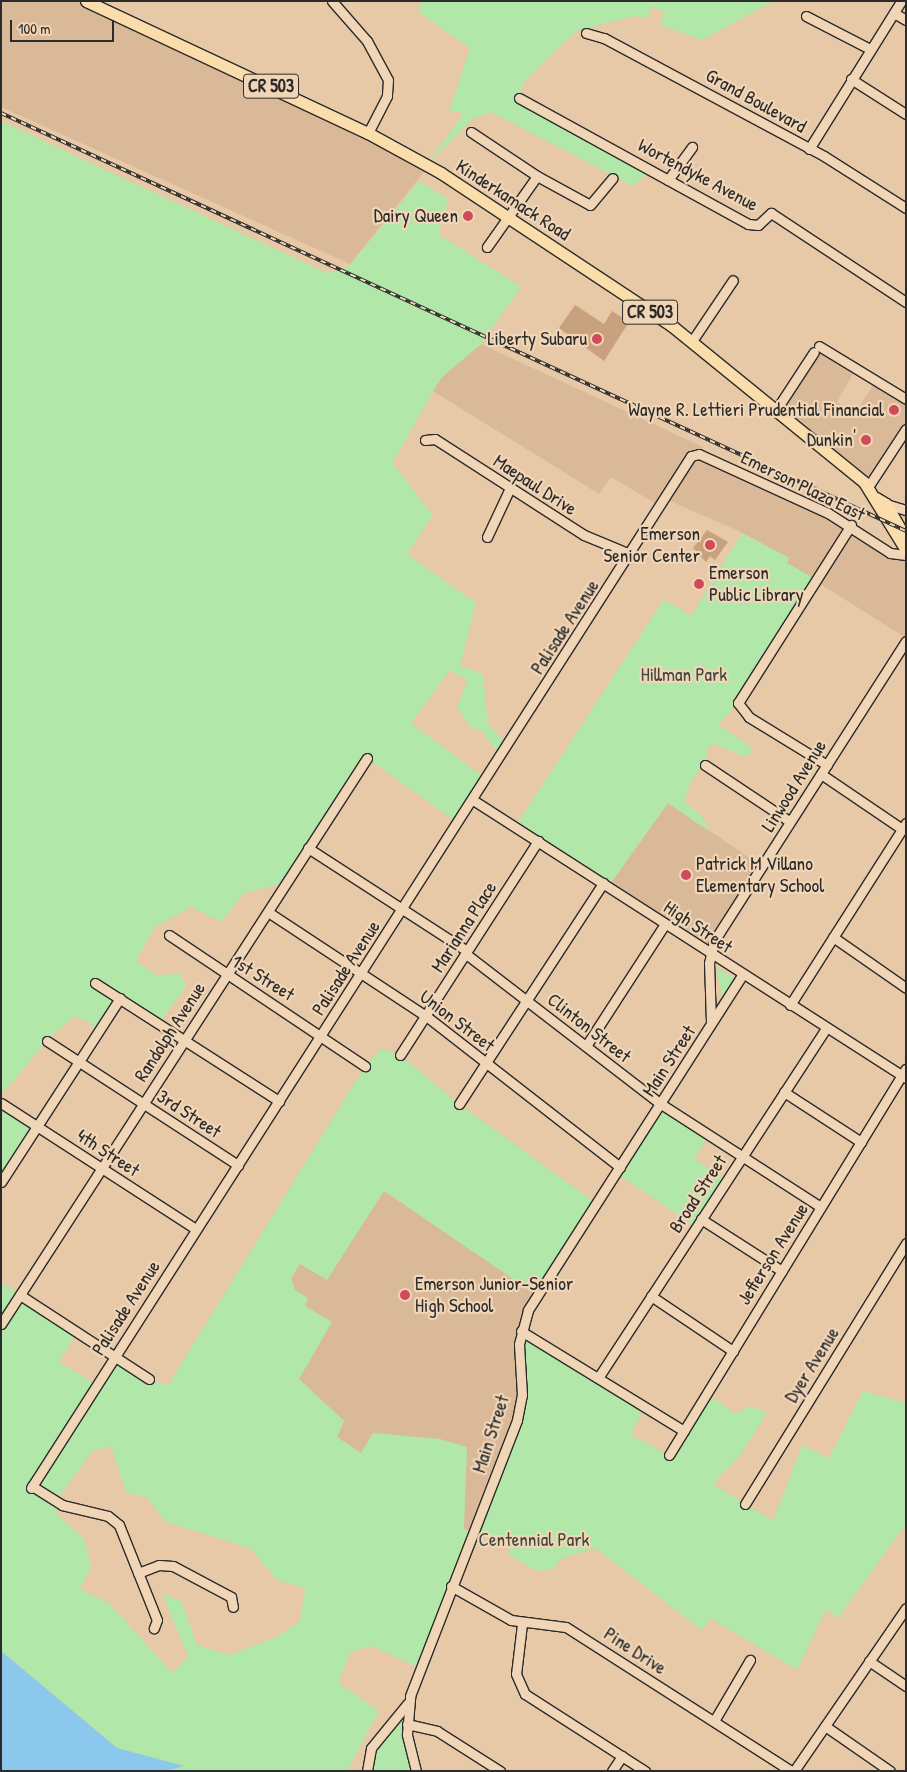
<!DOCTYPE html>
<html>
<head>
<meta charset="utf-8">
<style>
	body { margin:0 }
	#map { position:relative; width:907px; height:1772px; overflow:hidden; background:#e7c8a7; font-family:"Patrick Hand",sans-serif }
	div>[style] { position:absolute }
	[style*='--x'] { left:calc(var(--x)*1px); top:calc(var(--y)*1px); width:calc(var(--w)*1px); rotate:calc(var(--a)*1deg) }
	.built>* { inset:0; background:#dab999 }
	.green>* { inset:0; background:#b1e7a9 }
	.water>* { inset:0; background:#8bc8eb }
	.building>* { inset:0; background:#c8a17e }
	.roads { filter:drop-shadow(1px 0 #2b2b2b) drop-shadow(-1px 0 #2b2b2b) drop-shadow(0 1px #2b2b2b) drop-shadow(0 -1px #2b2b2b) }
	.minor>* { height:9px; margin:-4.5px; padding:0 4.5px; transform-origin:4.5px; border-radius:4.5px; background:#f0d6b7 }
	.major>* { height:11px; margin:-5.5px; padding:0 5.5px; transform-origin:5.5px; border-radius:5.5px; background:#faddab }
	.rail>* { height:4px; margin-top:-2px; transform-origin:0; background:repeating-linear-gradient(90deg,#f0d6b7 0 5.5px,#2b2b2b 0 11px); box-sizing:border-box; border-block:1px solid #2b2b2b }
	.dots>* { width:14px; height:14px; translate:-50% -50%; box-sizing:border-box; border:2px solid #f0d6b7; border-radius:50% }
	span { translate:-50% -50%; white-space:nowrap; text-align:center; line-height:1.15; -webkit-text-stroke:4.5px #f0d6b7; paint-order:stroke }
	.shield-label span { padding:1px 4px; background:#f0d6b7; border:1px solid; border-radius:4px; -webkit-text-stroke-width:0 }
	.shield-label { font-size:18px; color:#2b2b2b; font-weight:700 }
	.street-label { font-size:19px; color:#2b2b2b }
	.poi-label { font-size:19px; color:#2b2b2b }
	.right { translate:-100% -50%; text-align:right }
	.left { translate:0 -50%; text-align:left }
	.park-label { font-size:19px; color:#3f473e }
	.frame { position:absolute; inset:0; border:2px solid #2b2b2b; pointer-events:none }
	.scale { position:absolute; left:10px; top:20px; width:104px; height:22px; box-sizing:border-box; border:2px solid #2b2b2b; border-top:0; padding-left:6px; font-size:15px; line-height:18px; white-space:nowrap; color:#2b2b2b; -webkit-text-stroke:4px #f0d6b7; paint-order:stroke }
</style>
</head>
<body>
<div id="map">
	<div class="built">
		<i style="clip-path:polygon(1px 1px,86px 1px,428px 167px,350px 264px,1px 107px)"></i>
		<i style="clip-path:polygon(481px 344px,703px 447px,699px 454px,828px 513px,878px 543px,906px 555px,906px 638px,787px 563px,789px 558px,739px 531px,665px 499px,660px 506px,611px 477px,599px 494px,433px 391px,441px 378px)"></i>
		<i style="clip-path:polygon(819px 346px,856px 368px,837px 402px,855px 413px,876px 381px,906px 399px,906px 429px,868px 487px,776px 410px)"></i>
		<i style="clip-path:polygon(668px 803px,762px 866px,709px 953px,608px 887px)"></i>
		<i style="clip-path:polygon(381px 1048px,400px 1055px,459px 1104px,596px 1203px,528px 1310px,522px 1395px,473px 1533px,426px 1514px,168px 1385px,365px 1066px)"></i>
	</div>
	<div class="green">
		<i style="clip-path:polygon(422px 1px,774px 1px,702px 40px,660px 25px,664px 13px,652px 6px,647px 18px,634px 16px,576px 31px,524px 82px,519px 98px,651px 170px,633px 186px,491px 112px,473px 119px,426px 166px,460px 119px,462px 112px,449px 112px,470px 48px,418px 12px)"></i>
		<i style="clip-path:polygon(1px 121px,327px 273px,348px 267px,419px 181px,448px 199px,438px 234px,521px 287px,481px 344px,441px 378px,392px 463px,433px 515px,407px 554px,476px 603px,460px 666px,483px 674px,488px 724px,508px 745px,500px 757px,484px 733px,470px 726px,457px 707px,468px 681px,450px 670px,411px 723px,486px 779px,458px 823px,367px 758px,287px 882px,244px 893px,221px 922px,191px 907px,155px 927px,136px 961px,156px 975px,181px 974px,186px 986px,159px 1024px,120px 998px,95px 1038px,92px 1023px,74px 1016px,47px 1041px,1px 1095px)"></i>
		<i style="clip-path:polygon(742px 533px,789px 558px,787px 563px,815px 579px,737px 704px,718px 725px,750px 746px,752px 753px,742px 756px,715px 744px,708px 747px,706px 761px,689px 785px,685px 802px,702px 816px,710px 832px,668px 803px,608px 887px,515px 827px,664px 599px,691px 616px)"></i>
		<i style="clip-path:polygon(717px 968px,737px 979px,723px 999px,717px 973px)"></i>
		<i style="clip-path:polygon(evenodd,381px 1048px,400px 1055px,459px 1104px,596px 1203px,533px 1300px,532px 1292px,384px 1191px,327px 1280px,300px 1264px,291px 1278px,295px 1290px,308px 1298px,305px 1306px,332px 1322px,299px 1379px,344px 1421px,337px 1437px,361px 1453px,373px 1433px,440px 1439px,467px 1447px,464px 1529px,473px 1532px,517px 1420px,521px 1331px,644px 1407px,631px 1435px,669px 1455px,707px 1393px,735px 1414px,749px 1406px,767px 1413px,740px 1455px,713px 1484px,773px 1521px,802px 1445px,829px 1458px,863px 1391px,906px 1403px,906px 1524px,838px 1618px,826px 1609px,797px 1670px,710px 1618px,702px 1630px,595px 1548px,562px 1558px,553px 1569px,537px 1571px,508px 1554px,510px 1546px,472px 1534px,419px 1668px,372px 1646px,350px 1652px,338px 1683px,379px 1711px,347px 1771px,167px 1771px,183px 1766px,117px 1748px,1px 1651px,1px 1282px,77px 1332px,59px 1362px,97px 1385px,115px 1356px,149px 1379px,168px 1385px,365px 1066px,381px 1048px,111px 1446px,126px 1493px,145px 1496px,166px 1522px,250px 1548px,277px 1580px,305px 1588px,300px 1621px,277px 1637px,230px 1655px,197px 1645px,182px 1602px,162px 1593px,188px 1657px,172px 1673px,110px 1604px,80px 1589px,91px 1567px,85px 1540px,56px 1513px,57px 1500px,92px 1451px,111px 1446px)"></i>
		<i style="clip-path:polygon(1px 1103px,37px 1127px,1px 1182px)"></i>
		<i style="clip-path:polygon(661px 1104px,709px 1135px,694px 1159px,727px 1180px,696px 1227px,616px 1173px)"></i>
		<i style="clip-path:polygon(408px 1711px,416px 1771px,367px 1771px,367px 1756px)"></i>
	</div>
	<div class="water">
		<i style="clip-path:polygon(1px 1651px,117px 1748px,184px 1766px,167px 1771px,1px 1771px)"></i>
	</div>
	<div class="building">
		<i style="clip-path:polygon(575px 305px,604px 324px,612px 311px,629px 322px,604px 361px,559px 328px)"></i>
		<i style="clip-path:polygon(707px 530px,728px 542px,715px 560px,710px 556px,706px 562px,693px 548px)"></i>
	</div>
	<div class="roads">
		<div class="minor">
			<i style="--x:332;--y:1;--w:53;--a:48.8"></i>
			<i style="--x:367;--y:41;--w:44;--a:61.7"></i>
			<i style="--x:388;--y:80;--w:16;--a:94"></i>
			<i style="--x:387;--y:96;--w:42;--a:117.2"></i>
			<i style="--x:894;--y:13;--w:14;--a:30"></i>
			<i style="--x:806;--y:16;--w:72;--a:27.3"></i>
			<i style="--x:586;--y:33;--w:19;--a:16"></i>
			<i style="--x:604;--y:38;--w:250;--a:28.2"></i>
			<i style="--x:824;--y:156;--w:97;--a:32.4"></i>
			<i style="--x:851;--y:79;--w:65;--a:32.5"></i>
			<i style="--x:519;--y:98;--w:261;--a:28.8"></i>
			<i style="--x:748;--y:224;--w:10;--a:6"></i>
			<i style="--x:758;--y:225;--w:18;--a:-43"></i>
			<i style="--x:771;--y:213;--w:162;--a:33.4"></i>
			<i style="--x:471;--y:132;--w:79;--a:33.7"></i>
			<i style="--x:537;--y:176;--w:87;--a:125.2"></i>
			<i style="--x:809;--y:149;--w:174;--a:-58.1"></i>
			<i style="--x:537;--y:176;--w:60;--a:28.7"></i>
			<i style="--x:590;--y:205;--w:35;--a:-50"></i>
			<i style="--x:668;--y:180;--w:41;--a:-54"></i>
			<i style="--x:692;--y:341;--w:73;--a:-56.1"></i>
			<i style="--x:819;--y:346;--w:102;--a:31.3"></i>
			<i style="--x:776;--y:410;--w:69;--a:-56.8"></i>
			<i style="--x:425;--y:440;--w:10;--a:-6"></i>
			<i style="--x:435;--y:439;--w:177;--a:32.8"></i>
			<i style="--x:584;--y:535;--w:50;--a:22.4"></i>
			<i style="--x:868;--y:487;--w:69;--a:-56.8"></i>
			<i style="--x:886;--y:504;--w:21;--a:17"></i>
			<i style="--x:487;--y:537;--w:54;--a:-64.9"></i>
			<i style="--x:705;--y:765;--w:101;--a:33.7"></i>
			<i style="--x:827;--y:765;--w:92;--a:-148.4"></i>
			<i style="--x:749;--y:717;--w:18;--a:-128"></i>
			<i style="--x:738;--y:703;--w:211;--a:-57.6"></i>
			<i style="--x:821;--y:774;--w:98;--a:34.2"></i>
			<i style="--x:473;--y:800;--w:515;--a:32.7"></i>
			<i style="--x:308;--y:848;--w:189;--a:32.9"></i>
			<i style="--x:268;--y:912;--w:189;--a:33.4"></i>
			<i style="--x:426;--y:1016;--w:246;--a:37.9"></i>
			<i style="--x:169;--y:935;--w:236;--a:33.8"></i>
			<i style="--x:833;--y:937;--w:89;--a:34.9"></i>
			<i style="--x:466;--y:954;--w:246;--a:37.6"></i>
			<i style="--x:661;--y:1104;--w:190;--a:32.8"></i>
			<i style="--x:95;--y:983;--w:219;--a:32.7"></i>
			<i style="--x:790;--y:1005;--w:216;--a:-57.5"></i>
			<i style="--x:711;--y:1022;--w:59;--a:-91.9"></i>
			<i style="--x:709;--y:963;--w:23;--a:-77"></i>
			<i style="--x:714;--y:941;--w:356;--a:-57.4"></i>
			<i style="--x:47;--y:1041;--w:228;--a:33"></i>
			<i style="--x:586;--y:1046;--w:145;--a:-57.1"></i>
			<i style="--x:400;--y:1055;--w:255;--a:-57.2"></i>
			<i style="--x:784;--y:1092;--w:92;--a:33"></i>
			<i style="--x:1;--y:1103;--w:232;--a:32.9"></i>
			<i style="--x:459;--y:1104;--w:264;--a:-56.9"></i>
			<i style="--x:1;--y:1182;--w:219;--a:-57.1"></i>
			<i style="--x:701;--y:1219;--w:96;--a:32.7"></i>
			<i style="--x:20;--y:1295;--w:154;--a:33.1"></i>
			<i style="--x:651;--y:1296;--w:99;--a:33.9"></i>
			<i style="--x:1;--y:1324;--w:674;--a:-57.11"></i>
			<i style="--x:521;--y:1331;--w:191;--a:31.5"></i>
			<i style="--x:598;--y:1378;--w:418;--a:-56.9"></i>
			<i style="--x:669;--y:1455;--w:453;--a:-58.5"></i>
			<i style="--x:32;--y:1486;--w:36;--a:32"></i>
			<i style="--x:62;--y:1505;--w:47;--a:13.4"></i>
			<i style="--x:108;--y:1516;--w:14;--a:39"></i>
			<i style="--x:119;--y:1525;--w:102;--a:68.2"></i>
			<i style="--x:157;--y:1620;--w:9;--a:111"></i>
			<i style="--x:31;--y:1488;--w:1225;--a:-57.4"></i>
			<i style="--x:691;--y:456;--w:8;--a:-14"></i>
			<i style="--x:699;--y:454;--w:142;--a:24.6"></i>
			<i style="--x:828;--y:513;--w:74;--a:32.8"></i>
			<i style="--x:890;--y:553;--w:16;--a:7"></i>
			<i style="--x:745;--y:1504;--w:307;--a:-58.3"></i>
			<i style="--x:138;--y:1573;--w:22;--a:-21"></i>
			<i style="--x:159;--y:1565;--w:14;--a:4"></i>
			<i style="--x:173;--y:1566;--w:66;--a:28.1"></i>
			<i style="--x:231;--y:1597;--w:10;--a:79"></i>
			<i style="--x:451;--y:1586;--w:69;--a:29.5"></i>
			<i style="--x:511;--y:1620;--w:55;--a:7.3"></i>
			<i style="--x:566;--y:1627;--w:267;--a:32.6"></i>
			<i style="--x:522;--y:1624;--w:50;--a:96.8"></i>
			<i style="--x:516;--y:1674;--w:22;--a:66"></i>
			<i style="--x:525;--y:1694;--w:143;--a:32.7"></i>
			<i style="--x:869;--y:1661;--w:45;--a:34"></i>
			<i style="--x:714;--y:1721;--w:71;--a:-59.5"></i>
			<i style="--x:407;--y:1724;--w:31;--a:13"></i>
			<i style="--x:437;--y:1731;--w:75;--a:32.4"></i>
			<i style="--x:825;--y:1726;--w:79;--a:34.7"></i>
			<i style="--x:367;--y:1771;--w:23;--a:-80"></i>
			<i style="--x:371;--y:1748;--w:58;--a:-50.6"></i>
			<i style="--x:416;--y:1771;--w:38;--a:-104"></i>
			<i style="--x:407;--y:1734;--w:38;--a:-85"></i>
			<i style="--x:410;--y:1696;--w:296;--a:-68.8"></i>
			<i style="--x:517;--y:1420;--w:25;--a:-79"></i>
			<i style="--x:522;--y:1395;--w:51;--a:-93.4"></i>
			<i style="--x:519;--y:1344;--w:35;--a:-75"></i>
			<i style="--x:528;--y:1310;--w:397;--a:-57.4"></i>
			<i style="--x:612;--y:1771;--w:18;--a:-56"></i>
			<i style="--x:794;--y:1771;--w:198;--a:-55.5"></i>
		</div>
		<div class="major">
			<i style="--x:86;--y:1;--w:311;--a:25.1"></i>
			<i style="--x:368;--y:133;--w:83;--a:28.7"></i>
			<i style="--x:441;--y:173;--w:277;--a:33.5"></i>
			<i style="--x:672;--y:326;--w:247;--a:39.1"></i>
			<i style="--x:864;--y:482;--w:80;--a:58.3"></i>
			<i style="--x:876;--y:498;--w:12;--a:31"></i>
			<i style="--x:886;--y:504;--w:40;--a:60.3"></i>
		</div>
	</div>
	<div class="rail">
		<i style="--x:1;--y:113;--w:997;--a:24.79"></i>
	</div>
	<div class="dots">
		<i style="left:468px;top:216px;background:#d1495b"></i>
		<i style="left:597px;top:339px;background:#d1495b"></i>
		<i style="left:894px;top:410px;background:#d1495b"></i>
		<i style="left:866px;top:440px;background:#d1495b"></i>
		<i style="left:710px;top:545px;background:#d1495b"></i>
		<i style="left:699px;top:584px;background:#d1495b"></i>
		<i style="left:686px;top:875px;background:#d1495b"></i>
		<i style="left:405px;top:1295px;background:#d1495b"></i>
	</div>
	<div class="shield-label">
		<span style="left:271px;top:86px">CR 503</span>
		<span style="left:650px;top:312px">CR 503</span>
	</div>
	<div class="street-label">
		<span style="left:756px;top:101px;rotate:29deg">Grand Boulevard</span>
		<span style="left:698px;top:175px;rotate:28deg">Wortendyke Avenue</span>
		<span style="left:513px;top:200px;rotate:33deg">Kinderkamack Road</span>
		<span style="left:535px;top:485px;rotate:33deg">Maepaul Drive</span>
		<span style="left:803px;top:486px;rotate:26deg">Emerson Plaza East</span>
		<span style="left:565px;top:627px;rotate:-57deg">Palisade Avenue</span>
		<span style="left:794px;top:786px;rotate:-58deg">Linwood Avenue</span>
		<span style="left:464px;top:927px;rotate:-57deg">Marianna Place</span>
		<span style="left:698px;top:927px;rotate:34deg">High Street</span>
		<span style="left:346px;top:968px;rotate:-57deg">Palisade Avenue</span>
		<span style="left:263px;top:978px;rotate:32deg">1st Street</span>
		<span style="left:457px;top:1021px;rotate:37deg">Union Street</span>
		<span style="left:589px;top:1028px;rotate:38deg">Clinton Street</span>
		<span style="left:170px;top:1032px;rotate:-57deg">Randolph Avenue</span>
		<span style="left:669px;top:1061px;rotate:-57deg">Main Street</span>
		<span style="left:189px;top:1114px;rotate:33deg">3rd Street</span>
		<span style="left:108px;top:1153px;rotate:33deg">4th Street</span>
		<span style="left:698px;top:1194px;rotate:-57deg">Broad Street</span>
		<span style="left:773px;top:1254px;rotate:-58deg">Jefferson Avenue</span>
		<span style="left:126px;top:1308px;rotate:-57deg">Palisade Avenue</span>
		<span style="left:812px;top:1365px;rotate:-58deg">Dyer Avenue</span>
		<span style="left:491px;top:1434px;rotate:-72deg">Main Street</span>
		<span style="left:635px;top:1651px;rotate:33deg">Pine Drive</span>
	</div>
	<div class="poi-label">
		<span class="right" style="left:458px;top:216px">Dairy Queen</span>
		<span class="right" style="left:587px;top:339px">Liberty Subaru</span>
		<span class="right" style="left:884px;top:410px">Wayne R. Lettieri Prudential Financial</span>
		<span class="right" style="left:856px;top:440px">Dunkin'</span>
		<span class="right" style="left:700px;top:545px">Emerson<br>Senior Center</span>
		<span class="left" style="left:709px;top:584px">Emerson<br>Public Library</span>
		<span class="left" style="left:696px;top:875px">Patrick M Villano<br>Elementary School</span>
		<span class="left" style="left:415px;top:1295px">Emerson Junior-Senior<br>High School</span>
	</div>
	<div class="park-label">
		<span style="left:684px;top:675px">Hillman Park</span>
		<span style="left:534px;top:1540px">Centennial Park</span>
	</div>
	<div class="frame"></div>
	<div class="scale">100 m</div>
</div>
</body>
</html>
